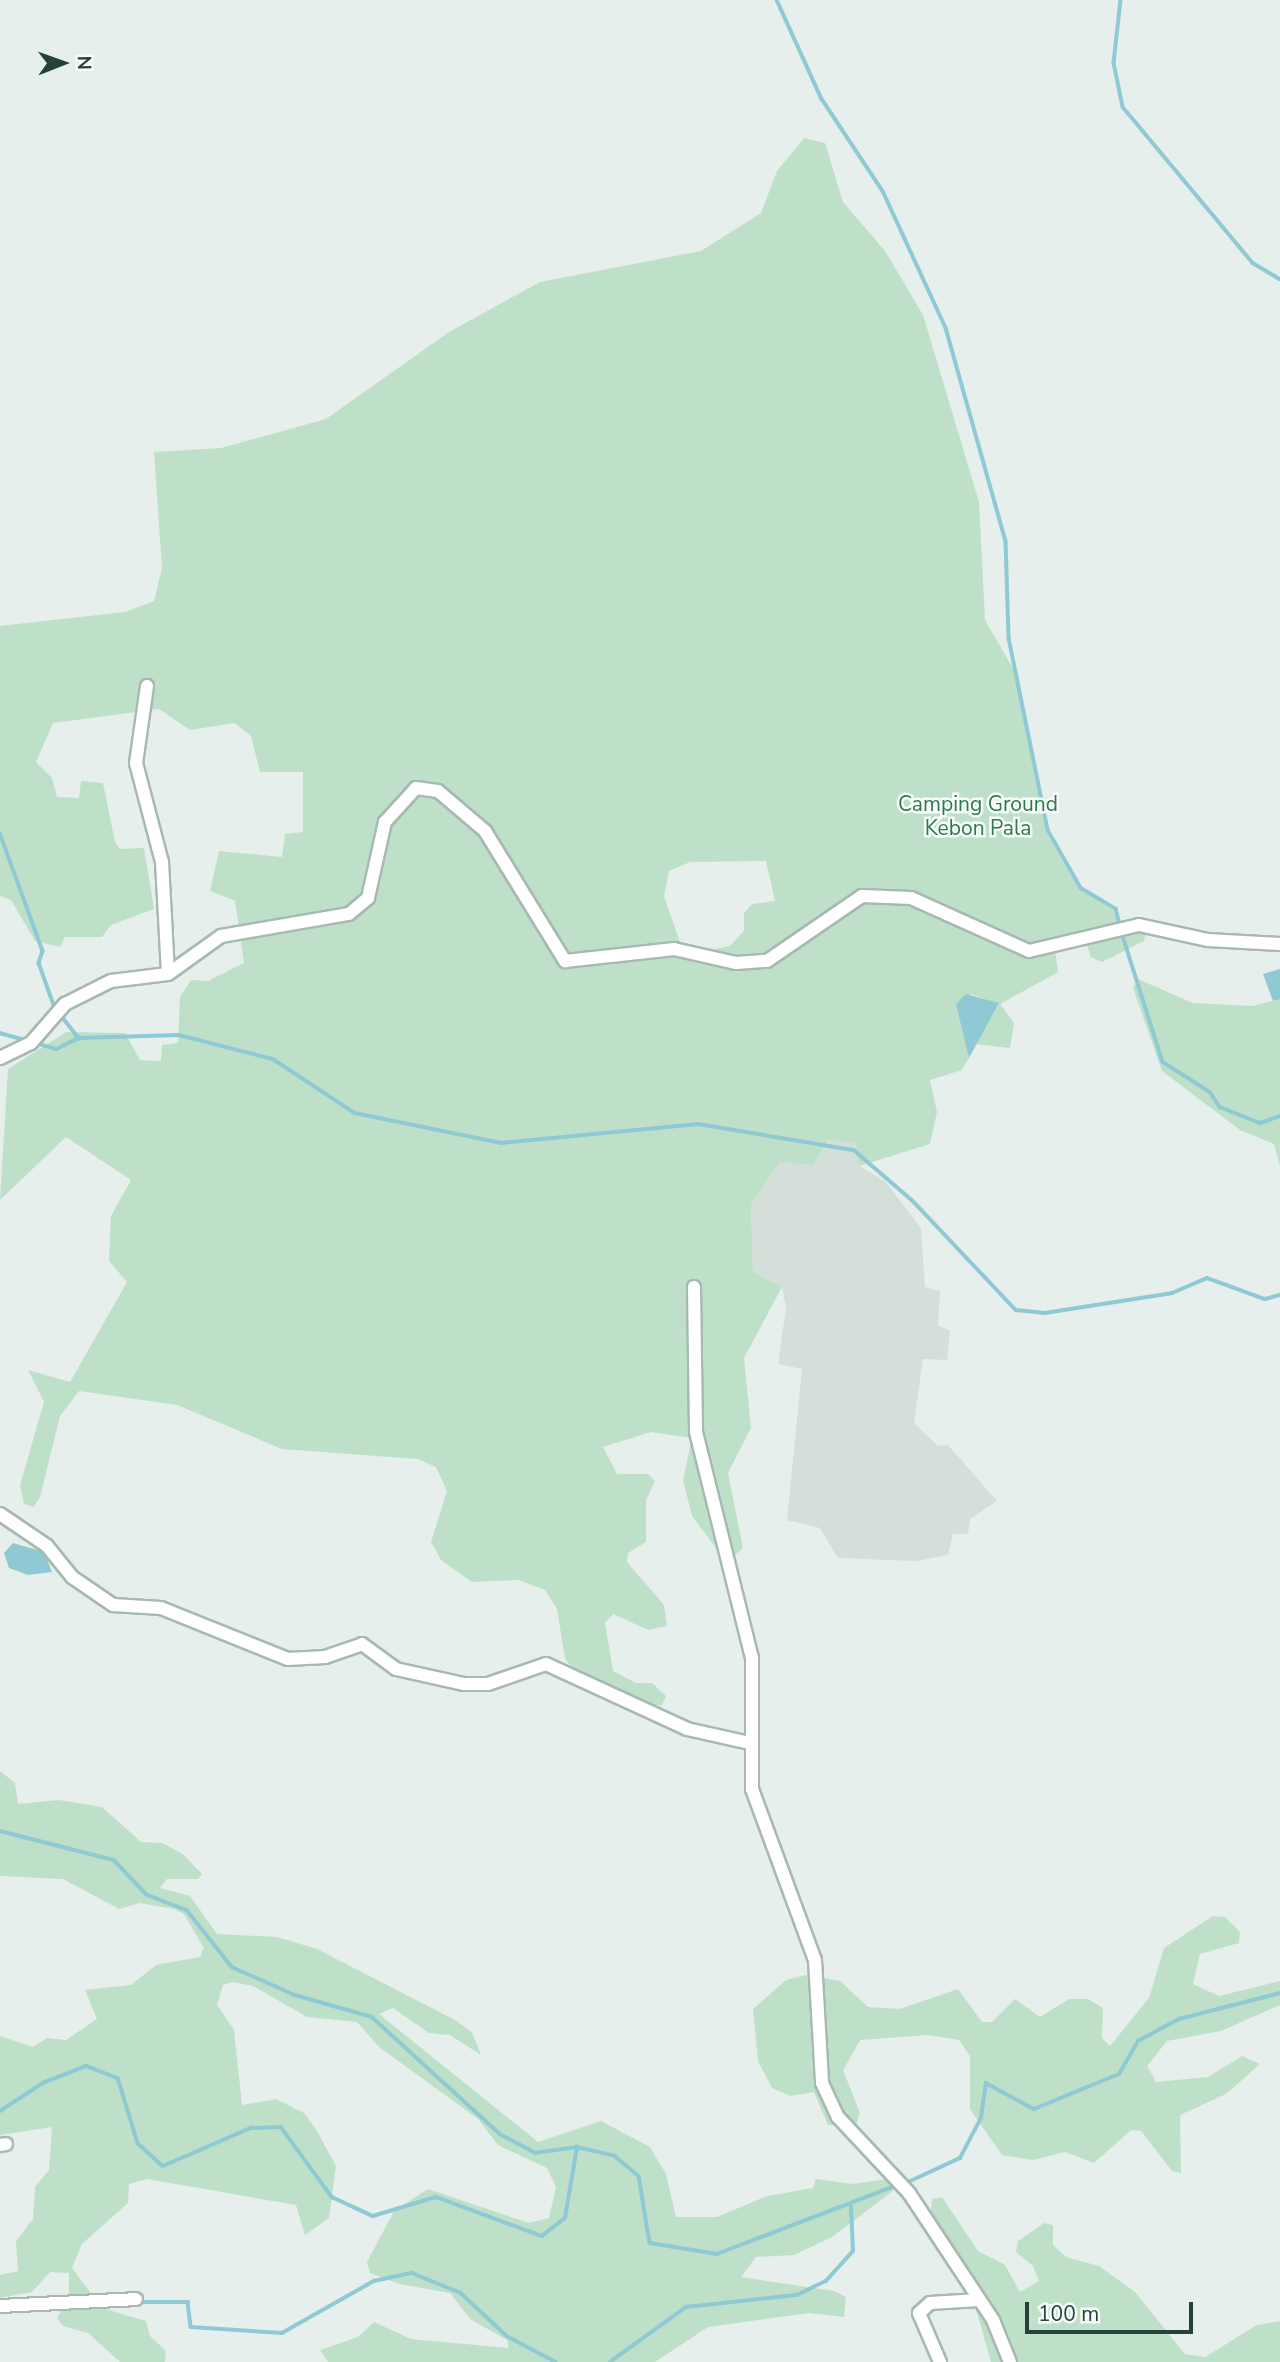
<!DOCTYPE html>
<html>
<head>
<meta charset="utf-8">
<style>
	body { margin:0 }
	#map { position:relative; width:1280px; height:2362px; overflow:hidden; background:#e6efeb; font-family:"Nunito Sans",sans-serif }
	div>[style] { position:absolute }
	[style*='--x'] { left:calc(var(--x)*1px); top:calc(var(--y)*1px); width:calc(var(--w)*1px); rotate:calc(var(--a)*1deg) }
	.built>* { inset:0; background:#d4dfda }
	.green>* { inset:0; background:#bfe0c8 }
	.water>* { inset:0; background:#8ec9d4 }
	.stream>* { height:3.5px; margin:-1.75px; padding:0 1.75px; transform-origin:1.75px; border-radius:1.75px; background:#8ec9d4 }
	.roads { filter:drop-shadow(2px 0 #a8b8b2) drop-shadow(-2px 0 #a8b8b2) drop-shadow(0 2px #a8b8b2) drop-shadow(0 -2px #a8b8b2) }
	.minor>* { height:12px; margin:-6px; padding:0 6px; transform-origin:6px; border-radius:6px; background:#fff }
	span { translate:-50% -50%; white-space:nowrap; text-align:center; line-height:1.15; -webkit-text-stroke:5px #f7fbf9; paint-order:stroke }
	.park-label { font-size:21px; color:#2d7a4b }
	.north { position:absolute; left:28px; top:28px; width:70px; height:70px; -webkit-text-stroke:5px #f7fbf9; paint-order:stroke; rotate:89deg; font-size:19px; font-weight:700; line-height:28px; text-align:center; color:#24423a }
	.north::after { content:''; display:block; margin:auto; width:24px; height:32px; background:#24423a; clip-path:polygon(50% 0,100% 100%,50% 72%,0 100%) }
	.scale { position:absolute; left:1025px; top:2302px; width:168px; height:32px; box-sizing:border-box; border:4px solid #24423a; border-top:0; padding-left:9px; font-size:21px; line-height:24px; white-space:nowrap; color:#24423a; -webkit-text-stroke:5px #f7fbf9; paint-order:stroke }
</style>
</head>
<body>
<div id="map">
	<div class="built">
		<i style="clip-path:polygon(828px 1140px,855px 1143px,859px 1166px,885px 1181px,921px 1228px,925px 1287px,940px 1291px,938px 1325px,950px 1331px,947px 1360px,923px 1359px,914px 1423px,938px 1446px,948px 1445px,997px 1501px,970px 1519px,968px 1534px,953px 1534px,948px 1555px,916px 1561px,838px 1558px,820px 1528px,787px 1520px,802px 1369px,778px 1364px,786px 1308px,782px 1287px,753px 1272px,751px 1205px,780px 1162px,815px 1164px)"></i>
	</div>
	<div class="green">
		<i style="clip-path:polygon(evenodd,804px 138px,825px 143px,843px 202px,885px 251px,923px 315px,979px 502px,985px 620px,1014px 670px,1046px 831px,1079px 889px,1114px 911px,1119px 926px,1148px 923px,1144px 941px,1102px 962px,1091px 957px,1083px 934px,1054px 944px,1058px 972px,1000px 1004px,1014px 1023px,1010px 1048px,975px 1044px,999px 1004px,971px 994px,963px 1024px,969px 1058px,962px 1070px,930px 1080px,937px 1112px,930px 1144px,859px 1166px,855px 1143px,828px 1140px,814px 1165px,780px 1162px,751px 1205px,753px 1272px,782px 1287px,744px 1358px,751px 1428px,728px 1473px,743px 1548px,735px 1555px,716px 1548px,692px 1516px,683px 1480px,692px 1438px,651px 1432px,603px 1447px,617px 1474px,648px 1474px,655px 1481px,646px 1500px,646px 1542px,628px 1553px,627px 1562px,664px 1605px,667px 1626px,648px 1630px,613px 1614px,605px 1623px,613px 1671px,636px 1683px,652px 1683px,666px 1696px,662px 1705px,652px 1705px,575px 1671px,565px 1659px,557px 1609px,545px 1590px,518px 1580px,472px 1582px,441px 1560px,431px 1542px,447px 1491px,436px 1467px,417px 1459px,282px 1449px,177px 1405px,79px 1391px,60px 1416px,40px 1497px,34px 1507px,24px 1504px,20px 1485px,44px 1402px,28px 1370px,70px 1382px,127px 1282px,109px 1261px,111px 1216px,131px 1180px,66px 1137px,0 1200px,8px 1069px,66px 1032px,125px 1033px,140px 1060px,161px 1061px,162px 1045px,178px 1043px,180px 997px,191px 980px,208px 981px,244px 963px,235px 901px,210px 891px,219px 851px,282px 857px,285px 834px,303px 832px,303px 772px,260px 772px,251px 736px,235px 723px,190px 730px,159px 709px,53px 723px,36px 762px,52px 778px,57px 797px,79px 798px,81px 781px,103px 783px,115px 842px,120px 849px,144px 848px,154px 909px,111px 925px,102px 937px,65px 937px,60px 947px,35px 941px,11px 900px,0 896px,0 626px,125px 612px,154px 601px,162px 568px,154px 452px,221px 448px,326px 419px,449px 332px,540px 282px,701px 251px,761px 213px,777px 171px,804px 138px,766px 861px,775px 901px,752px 904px,744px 913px,744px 931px,730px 946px,710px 950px,681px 945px,664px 896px,669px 871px,690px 862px,766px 861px)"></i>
		<i style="clip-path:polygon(1138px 979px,1193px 1003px,1252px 1006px,1280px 999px,1280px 1167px,1274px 1144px,1240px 1130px,1162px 1071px,1133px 988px)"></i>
		<i style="clip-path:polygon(0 1771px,15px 1783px,18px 1804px,59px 1800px,102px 1807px,141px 1842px,162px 1843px,183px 1854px,202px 1874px,198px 1879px,167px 1879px,160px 1888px,190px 1896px,217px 1934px,277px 1937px,317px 1949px,455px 2020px,472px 2032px,481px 2055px,450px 2035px,429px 2033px,393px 2008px,379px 2014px,538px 2142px,601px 2121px,650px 2147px,666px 2174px,676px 2217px,717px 2217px,767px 2196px,813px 2188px,816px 2179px,853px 2184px,887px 2179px,894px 2190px,832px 2237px,794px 2255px,756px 2257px,741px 2277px,834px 2291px,846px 2297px,844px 2317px,809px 2313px,708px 2327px,655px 2362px,328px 2362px,320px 2350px,358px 2337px,374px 2322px,411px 2339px,509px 2348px,507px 2340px,470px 2319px,450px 2293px,399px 2284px,370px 2273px,367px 2262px,394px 2211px,428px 2189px,529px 2223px,549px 2218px,556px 2187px,547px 2168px,498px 2145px,478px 2119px,379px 2047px,357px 2022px,307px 2017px,253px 1986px,233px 1982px,223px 1985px,217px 2005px,234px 2030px,242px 2105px,276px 2099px,304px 2113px,316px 2129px,336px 2166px,329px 2218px,305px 2235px,296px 2205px,147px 2179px,129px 2184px,128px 2203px,82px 2244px,72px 2268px,102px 2308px,146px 2321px,150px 2336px,166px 2351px,165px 2362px,120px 2362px,88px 2333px,63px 2326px,57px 2318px,69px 2297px,69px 2273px,50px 2272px,32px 2292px,0 2298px,0 2275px,18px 2271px,16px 2241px,33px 2219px,35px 2187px,49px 2170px,52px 2127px,0 2135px,0 2036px,33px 2047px,47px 2038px,66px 2040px,97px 2019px,85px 1990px,131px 1985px,156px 1965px,200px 1957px,204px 1948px,184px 1914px,174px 1909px,140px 1903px,119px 1909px,63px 1879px,0 1876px)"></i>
		<i style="clip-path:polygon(1213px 1916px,1225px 1917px,1240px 1932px,1239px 1943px,1200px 1954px,1193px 1984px,1219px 1996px,1280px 1981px,1280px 2005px,1221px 2031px,1167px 2041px,1147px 2066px,1156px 2082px,1208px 2077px,1242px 2056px,1260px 2064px,1226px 2094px,1180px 2115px,1181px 2173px,1172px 2171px,1141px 2131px,1131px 2130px,1094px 2163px,1065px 2152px,1033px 2160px,1002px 2155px,970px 2109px,970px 2056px,959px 2040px,928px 2035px,860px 2040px,843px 2070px,860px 2113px,856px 2125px,828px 2125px,814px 2092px,790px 2096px,772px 2088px,758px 2061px,753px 2009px,786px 1980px,806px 1975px,840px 1981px,868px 2007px,900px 2009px,958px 1989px,982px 2022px,992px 2022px,1015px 1999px,1040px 2017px,1069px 1999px,1088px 1999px,1103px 2008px,1102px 2038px,1110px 2046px,1149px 1998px,1164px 1948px)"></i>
		<i style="clip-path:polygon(942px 2197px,978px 2251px,1005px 2265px,1020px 2292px,1039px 2281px,1033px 2266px,1016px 2252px,1018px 2241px,1044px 2223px,1053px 2225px,1053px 2245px,1066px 2257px,1099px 2266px,1135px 2292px,1185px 2354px,1205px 2357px,1257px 2325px,1280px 2321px,1280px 2362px,991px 2362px,976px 2309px,929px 2230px,932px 2199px)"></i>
	</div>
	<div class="water">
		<i style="clip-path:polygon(1280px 969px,1280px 999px,1273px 1001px,1263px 974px)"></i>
		<i style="clip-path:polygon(966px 994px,999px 1003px,969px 1058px,956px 1004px)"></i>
		<i style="clip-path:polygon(13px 1543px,44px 1552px,52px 1572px,28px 1575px,9px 1568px,4px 1553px)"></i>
	</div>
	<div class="stream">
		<i style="--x:777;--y:0;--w:109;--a:65.6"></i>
		<i style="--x:822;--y:99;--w:110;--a:56.5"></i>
		<i style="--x:883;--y:191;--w:151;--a:65.3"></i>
		<i style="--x:946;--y:328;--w:221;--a:74.3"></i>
		<i style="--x:1006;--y:541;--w:97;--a:88.2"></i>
		<i style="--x:1009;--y:638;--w:196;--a:78.5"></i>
		<i style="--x:1048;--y:830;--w:67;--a:60.4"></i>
		<i style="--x:1081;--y:888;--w:41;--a:31"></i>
		<i style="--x:1116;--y:909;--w:16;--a:76"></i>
		<i style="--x:1121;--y:0;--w:63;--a:96.3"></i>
		<i style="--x:1114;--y:63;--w:45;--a:78.4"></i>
		<i style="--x:1123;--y:107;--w:203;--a:50.2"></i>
		<i style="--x:1253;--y:263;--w:31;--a:31"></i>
		<i style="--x:0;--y:833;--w:126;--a:70"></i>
		<i style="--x:43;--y:951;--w:13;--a:108"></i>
		<i style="--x:39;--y:963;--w:48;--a:70.4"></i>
		<i style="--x:1122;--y:933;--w:135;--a:72.4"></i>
		<i style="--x:1163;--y:1062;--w:56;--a:32.6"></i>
		<i style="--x:1210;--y:1092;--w:18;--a:56"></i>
		<i style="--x:1220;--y:1107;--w:43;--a:21.8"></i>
		<i style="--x:1260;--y:1123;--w:21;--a:-19"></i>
		<i style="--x:60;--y:1014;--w:31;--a:52"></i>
		<i style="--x:79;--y:1038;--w:100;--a:-1.7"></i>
		<i style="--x:179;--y:1035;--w:97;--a:14.3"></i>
		<i style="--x:273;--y:1059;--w:98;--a:33.4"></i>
		<i style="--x:355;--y:1113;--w:149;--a:11.6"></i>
		<i style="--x:501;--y:1143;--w:198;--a:-5.5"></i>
		<i style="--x:698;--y:1124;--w:158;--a:9.5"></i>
		<i style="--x:854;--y:1150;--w:78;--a:40.8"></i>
		<i style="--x:913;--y:1201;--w:150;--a:46.6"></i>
		<i style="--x:1016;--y:1310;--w:29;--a:6"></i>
		<i style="--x:1045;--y:1313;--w:129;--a:-8.9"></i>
		<i style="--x:1172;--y:1293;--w:38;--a:-23"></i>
		<i style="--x:1207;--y:1278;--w:62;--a:19.9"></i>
		<i style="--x:1265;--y:1299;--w:16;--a:-15"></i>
		<i style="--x:0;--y:1033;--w:59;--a:15.7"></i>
		<i style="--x:57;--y:1049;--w:25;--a:-27"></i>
		<i style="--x:0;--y:1831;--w:118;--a:14.3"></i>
		<i style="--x:114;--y:1860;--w:48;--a:46.7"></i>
		<i style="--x:147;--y:1895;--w:43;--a:20.6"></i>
		<i style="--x:187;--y:1910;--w:73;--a:51.7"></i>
		<i style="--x:232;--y:1967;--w:69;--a:24"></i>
		<i style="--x:295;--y:1995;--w:80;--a:15.9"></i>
		<i style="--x:372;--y:2017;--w:173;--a:42.4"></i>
		<i style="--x:500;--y:2134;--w:40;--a:28"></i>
		<i style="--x:535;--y:2153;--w:42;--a:-8.1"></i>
		<i style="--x:0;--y:2111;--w:51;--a:-33.1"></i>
		<i style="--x:43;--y:2083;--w:46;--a:-21.6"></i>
		<i style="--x:86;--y:2066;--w:34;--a:21"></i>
		<i style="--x:118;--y:2078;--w:68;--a:72.9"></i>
		<i style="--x:138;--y:2143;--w:34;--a:43"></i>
		<i style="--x:163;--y:2166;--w:96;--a:-23.4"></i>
		<i style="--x:251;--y:2128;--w:30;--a:-2"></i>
		<i style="--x:281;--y:2127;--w:87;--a:53.9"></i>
		<i style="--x:332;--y:2197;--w:45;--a:24.9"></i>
		<i style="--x:373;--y:2216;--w:66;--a:-16.8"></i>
		<i style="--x:436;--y:2197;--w:113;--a:20.2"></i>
		<i style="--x:542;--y:2236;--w:29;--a:-38"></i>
		<i style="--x:565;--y:2218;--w:72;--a:-80.4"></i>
		<i style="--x:577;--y:2147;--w:39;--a:13"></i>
		<i style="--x:615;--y:2156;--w:31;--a:40"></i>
		<i style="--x:639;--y:2176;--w:68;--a:80.7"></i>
		<i style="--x:650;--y:2243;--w:68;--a:9.3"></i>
		<i style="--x:717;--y:2254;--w:194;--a:-20.9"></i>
		<i style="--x:906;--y:2183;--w:60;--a:-24.8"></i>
		<i style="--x:960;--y:2158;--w:45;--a:-62.3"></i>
		<i style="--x:981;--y:2118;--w:35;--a:-82"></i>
		<i style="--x:986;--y:2083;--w:55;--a:28.4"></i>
		<i style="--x:1034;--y:2109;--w:92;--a:-22.4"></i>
		<i style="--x:1119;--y:2074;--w:38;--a:-60"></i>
		<i style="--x:1138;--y:2041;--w:47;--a:-28.2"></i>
		<i style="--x:1179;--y:2019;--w:104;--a:-14.4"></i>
		<i style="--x:138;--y:2302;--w:50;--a:0"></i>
		<i style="--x:188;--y:2302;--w:25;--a:83"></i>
		<i style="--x:191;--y:2327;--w:91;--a:3.8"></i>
		<i style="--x:282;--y:2333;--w:106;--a:-29.5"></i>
		<i style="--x:374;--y:2281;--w:39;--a:-12"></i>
		<i style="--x:412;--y:2273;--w:53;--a:22.2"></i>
		<i style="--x:461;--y:2293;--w:63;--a:43.1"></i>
		<i style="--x:507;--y:2336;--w:55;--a:28"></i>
		<i style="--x:610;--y:2362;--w:94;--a:-35.9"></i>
		<i style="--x:686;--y:2307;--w:112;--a:-6.2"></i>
		<i style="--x:797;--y:2295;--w:32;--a:-26"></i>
		<i style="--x:826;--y:2281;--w:40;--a:-48"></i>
		<i style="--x:853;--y:2251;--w:44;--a:-92.6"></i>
	</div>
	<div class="roads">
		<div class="minor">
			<i style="--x:147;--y:686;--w:78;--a:98.1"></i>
			<i style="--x:136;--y:763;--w:102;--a:75.3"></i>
			<i style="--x:162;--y:862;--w:112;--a:86.9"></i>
			<i style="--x:0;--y:1058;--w:34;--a:-26"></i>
			<i style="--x:31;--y:1043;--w:52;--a:-48.9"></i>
			<i style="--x:65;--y:1004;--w:51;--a:-26.6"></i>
			<i style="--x:111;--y:981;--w:57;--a:-7"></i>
			<i style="--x:168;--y:974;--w:65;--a:-35.6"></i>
			<i style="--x:221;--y:936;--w:130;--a:-9.8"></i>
			<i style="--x:349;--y:914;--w:25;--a:-40"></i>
			<i style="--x:368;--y:898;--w:78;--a:-77.4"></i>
			<i style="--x:385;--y:822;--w:46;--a:-47.6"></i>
			<i style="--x:416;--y:788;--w:22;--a:8"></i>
			<i style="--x:438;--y:791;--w:62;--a:40.4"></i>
			<i style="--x:485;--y:831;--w:153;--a:58.4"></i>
			<i style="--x:565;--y:961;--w:110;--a:-6.3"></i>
			<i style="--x:674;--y:949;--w:64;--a:12.7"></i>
			<i style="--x:736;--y:963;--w:31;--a:-4"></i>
			<i style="--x:767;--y:961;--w:115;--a:-34.4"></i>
			<i style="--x:862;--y:896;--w:49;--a:2.3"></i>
			<i style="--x:911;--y:898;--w:129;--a:24.2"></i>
			<i style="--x:1029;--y:951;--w:113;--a:-13.3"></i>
			<i style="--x:1139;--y:925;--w:71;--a:12.3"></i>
			<i style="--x:1208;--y:940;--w:72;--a:3.2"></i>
			<i style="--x:694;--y:1287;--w:145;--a:89.2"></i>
			<i style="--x:696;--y:1432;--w:233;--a:76.1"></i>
			<i style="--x:752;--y:1658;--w:131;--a:90"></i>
			<i style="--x:752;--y:1789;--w:182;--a:69.8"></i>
			<i style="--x:815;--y:1960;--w:123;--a:86.7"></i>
			<i style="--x:822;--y:2083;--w:38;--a:65"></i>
			<i style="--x:838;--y:2117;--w:104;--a:46.9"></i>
			<i style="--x:909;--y:2193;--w:152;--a:56.5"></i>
			<i style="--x:993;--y:2320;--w:45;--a:68"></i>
			<i style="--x:0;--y:1514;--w:57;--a:34.2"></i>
			<i style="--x:47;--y:1546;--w:40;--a:51"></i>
			<i style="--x:72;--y:1577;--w:50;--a:34.3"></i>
			<i style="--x:113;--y:1605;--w:48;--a:3.6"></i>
			<i style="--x:161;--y:1608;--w:137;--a:21.9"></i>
			<i style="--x:288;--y:1659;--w:37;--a:-3"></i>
			<i style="--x:325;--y:1657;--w:39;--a:-19"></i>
			<i style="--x:362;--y:1644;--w:42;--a:36.3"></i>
			<i style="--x:396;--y:1669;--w:70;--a:12.4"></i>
			<i style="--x:464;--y:1684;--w:24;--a:0"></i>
			<i style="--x:488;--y:1684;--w:61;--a:-19"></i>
			<i style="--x:546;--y:1664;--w:155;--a:24.7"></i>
			<i style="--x:687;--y:1729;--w:65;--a:12.5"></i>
			<i style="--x:0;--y:2145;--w:6;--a:-9"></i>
			<i style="--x:0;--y:2306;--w:136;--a:-2.9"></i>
			<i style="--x:940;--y:2362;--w:53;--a:-113.2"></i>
			<i style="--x:919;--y:2313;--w:15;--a:-42"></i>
			<i style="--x:930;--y:2303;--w:49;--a:-3.5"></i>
		</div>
	</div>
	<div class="park-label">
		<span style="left:978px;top:816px">Camping Ground<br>Kebon Pala</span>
	</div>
	<div class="north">N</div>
	<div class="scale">100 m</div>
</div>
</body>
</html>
